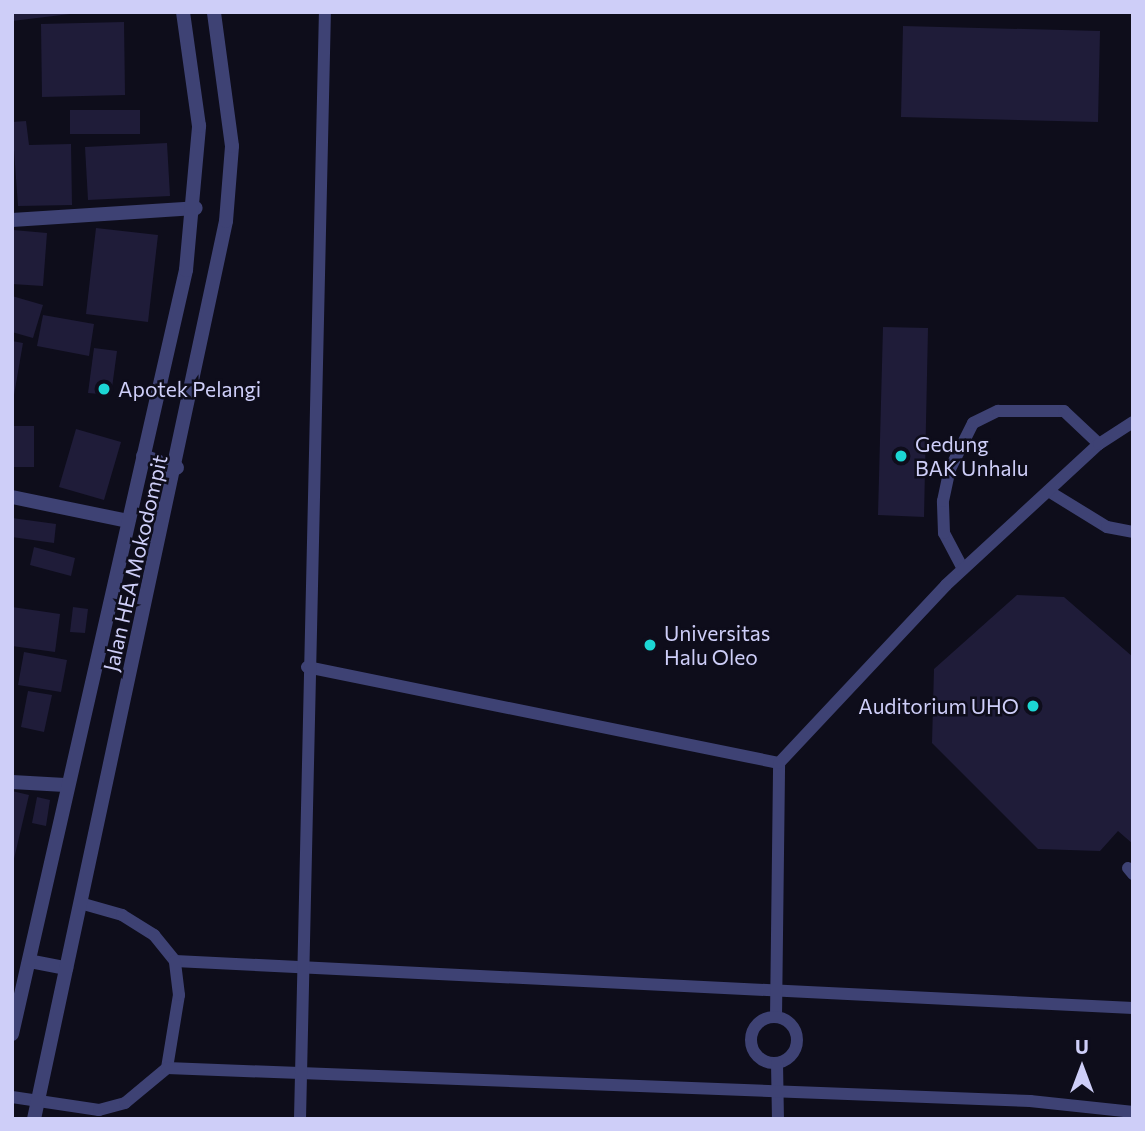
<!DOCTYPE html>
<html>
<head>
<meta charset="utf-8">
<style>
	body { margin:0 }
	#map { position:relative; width:1145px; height:1131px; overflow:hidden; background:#0e0d1b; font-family:Commissioner,sans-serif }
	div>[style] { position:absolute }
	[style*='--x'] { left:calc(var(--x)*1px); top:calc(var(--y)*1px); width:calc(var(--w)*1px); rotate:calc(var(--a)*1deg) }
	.building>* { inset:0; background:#1f1c39 }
	.service>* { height:12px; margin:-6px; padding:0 6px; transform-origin:6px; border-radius:6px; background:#3e4274 }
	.service>.ring { margin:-6px; padding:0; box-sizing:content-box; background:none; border:12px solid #3e4274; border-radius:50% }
	.minor>* { height:14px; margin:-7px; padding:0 7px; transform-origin:7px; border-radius:7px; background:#3e4274 }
	.tertiary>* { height:14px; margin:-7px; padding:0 7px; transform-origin:7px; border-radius:7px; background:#3e4274 }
	.dots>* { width:19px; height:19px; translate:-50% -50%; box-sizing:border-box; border:4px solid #0e0d1b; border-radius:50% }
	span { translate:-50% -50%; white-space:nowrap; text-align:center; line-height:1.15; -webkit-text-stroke:5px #0e0d1b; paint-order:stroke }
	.poi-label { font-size:21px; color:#cecef8 }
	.left { translate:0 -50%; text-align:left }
	.right { translate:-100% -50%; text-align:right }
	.street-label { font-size:21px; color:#cecef8 }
	.frame { position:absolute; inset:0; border:14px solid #cecef8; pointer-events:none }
	.north { position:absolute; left:1047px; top:1033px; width:70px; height:70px; -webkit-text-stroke:5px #0e0d1b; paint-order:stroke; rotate:0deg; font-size:19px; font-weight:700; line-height:28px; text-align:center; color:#cecef8 }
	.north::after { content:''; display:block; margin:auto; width:24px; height:32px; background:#cecef8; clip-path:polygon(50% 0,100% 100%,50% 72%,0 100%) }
</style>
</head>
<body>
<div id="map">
	<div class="building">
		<i style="clip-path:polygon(12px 12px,70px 12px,70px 14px,12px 21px)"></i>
		<i style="clip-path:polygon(124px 22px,125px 95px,42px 97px,41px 24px)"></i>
		<i style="clip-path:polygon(903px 26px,1100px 31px,1098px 122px,901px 117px)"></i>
		<i style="clip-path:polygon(70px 110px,140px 110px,140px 134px,70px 134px)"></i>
		<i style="clip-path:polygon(26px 121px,29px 145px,71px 144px,72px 205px,18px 206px,12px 122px)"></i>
		<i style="clip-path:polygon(167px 143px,170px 196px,88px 200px,85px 147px)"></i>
		<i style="clip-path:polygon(96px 228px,158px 235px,148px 322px,86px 314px)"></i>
		<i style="clip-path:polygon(13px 230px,47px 233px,43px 286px,12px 284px)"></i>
		<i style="clip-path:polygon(12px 296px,43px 305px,33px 338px,12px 332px)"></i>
		<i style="clip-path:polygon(43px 315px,94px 324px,89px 356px,37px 346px)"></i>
		<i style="clip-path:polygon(883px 327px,928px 328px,924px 517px,878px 515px)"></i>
		<i style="clip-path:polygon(12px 341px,23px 343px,14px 395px,12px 395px)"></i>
		<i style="clip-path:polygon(94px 348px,117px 351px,111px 395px,88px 393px)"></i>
		<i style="clip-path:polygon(12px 426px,34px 426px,34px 467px,12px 467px)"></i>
		<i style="clip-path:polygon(76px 429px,121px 442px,104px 500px,59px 487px)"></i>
		<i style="clip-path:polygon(12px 518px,56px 524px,54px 543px,12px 537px)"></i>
		<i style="clip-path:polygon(34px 547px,75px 558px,71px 576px,30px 565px)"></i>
		<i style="clip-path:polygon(1017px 595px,1064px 597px,1133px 657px,1133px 844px,1118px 831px,1100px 851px,1038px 849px,932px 743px,934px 669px)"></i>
		<i style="clip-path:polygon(12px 607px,60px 614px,55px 652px,12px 646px)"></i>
		<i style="clip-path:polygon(73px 607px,88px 609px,85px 633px,70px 632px)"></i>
		<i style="clip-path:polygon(24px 652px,67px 660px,61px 692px,18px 685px)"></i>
		<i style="clip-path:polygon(28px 691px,52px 695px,44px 732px,21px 727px)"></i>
		<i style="clip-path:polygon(12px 791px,29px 795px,13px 863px,12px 863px)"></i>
		<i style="clip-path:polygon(37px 797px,50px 800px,46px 826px,32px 823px)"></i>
	</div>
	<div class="service">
		<i style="--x:1050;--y:492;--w:67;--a:31.6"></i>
		<i style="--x:1107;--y:527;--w:26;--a:11"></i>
		<i style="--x:963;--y:569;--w:41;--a:-117.8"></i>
		<i style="--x:944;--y:533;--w:32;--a:-92"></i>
		<i style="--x:943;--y:501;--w:33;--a:-78"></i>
		<i style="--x:950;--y:469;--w:51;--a:-63.4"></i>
		<i style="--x:973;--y:423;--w:28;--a:-26"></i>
		<i style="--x:998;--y:411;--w:66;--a:0"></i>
		<i style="--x:1064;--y:411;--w:48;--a:43.3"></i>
		<i style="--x:307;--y:667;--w:482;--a:11.5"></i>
		<i style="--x:1128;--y:868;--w:8;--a:50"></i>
		<i style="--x:80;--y:903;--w:44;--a:15.9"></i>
		<i style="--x:122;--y:915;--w:38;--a:32"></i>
		<i style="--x:154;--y:935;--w:33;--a:51"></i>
		<i style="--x:175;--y:961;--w:959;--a:2.81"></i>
		<i style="--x:776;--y:1017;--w:254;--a:-89.3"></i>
		<i style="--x:779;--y:763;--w:244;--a:-46.8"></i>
		<i style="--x:946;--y:585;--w:208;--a:-42.7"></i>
		<i style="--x:1099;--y:444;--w:40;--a:-32.9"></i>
		<i class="ring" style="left:751px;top:1017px;width:34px;height:34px"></i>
		<i style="--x:777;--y:1063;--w:56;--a:89"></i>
		<i style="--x:167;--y:1068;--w:74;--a:-80.7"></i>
		<i style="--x:179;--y:995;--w:34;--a:-97"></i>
		<i style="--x:12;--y:1097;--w:88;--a:8.5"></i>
		<i style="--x:99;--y:1110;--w:27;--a:-15"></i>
		<i style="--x:125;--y:1103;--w:55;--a:-39.8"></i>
		<i style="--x:167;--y:1068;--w:864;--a:2.19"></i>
		<i style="--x:1030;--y:1101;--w:104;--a:6.1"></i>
		<i style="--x:300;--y:1119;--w:1107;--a:-88.71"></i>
	</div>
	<div class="minor">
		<i style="--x:12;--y:220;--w:184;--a:-3.7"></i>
		<i style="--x:12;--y:497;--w:118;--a:11.7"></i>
		<i style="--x:12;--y:782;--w:53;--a:3.2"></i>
	</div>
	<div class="tertiary">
		<i style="--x:143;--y:456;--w:36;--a:19"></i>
		<i style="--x:29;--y:961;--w:38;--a:11"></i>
		<i style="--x:12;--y:1034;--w:784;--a:-77.17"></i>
		<i style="--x:186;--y:270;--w:145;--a:-84.8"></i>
		<i style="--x:199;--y:126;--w:115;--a:-98"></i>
		<i style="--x:34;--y:1119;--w:918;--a:-77.93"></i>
		<i style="--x:226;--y:221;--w:75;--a:-85.4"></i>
		<i style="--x:232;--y:146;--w:135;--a:-97.7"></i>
	</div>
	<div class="dots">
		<i style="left:104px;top:389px;background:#1cd6d4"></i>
		<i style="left:901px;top:456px;background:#1cd6d4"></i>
		<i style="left:650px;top:645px;background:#1cd6d4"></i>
		<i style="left:1033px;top:706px;background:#1cd6d4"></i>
	</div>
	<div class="poi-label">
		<span class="left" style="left:118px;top:389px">Apotek Pelangi</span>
		<span class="left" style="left:915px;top:456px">Gedung<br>BAK Unhalu</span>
		<span class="left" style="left:664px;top:645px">Universitas<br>Halu Oleo</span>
		<span class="right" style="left:1019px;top:706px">Auditorium UHO</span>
	</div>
	<div class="street-label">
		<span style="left:135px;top:563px;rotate:-77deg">Jalan HEA Mokodompit</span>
	</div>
	<div class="frame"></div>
	<div class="north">U</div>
</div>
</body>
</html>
